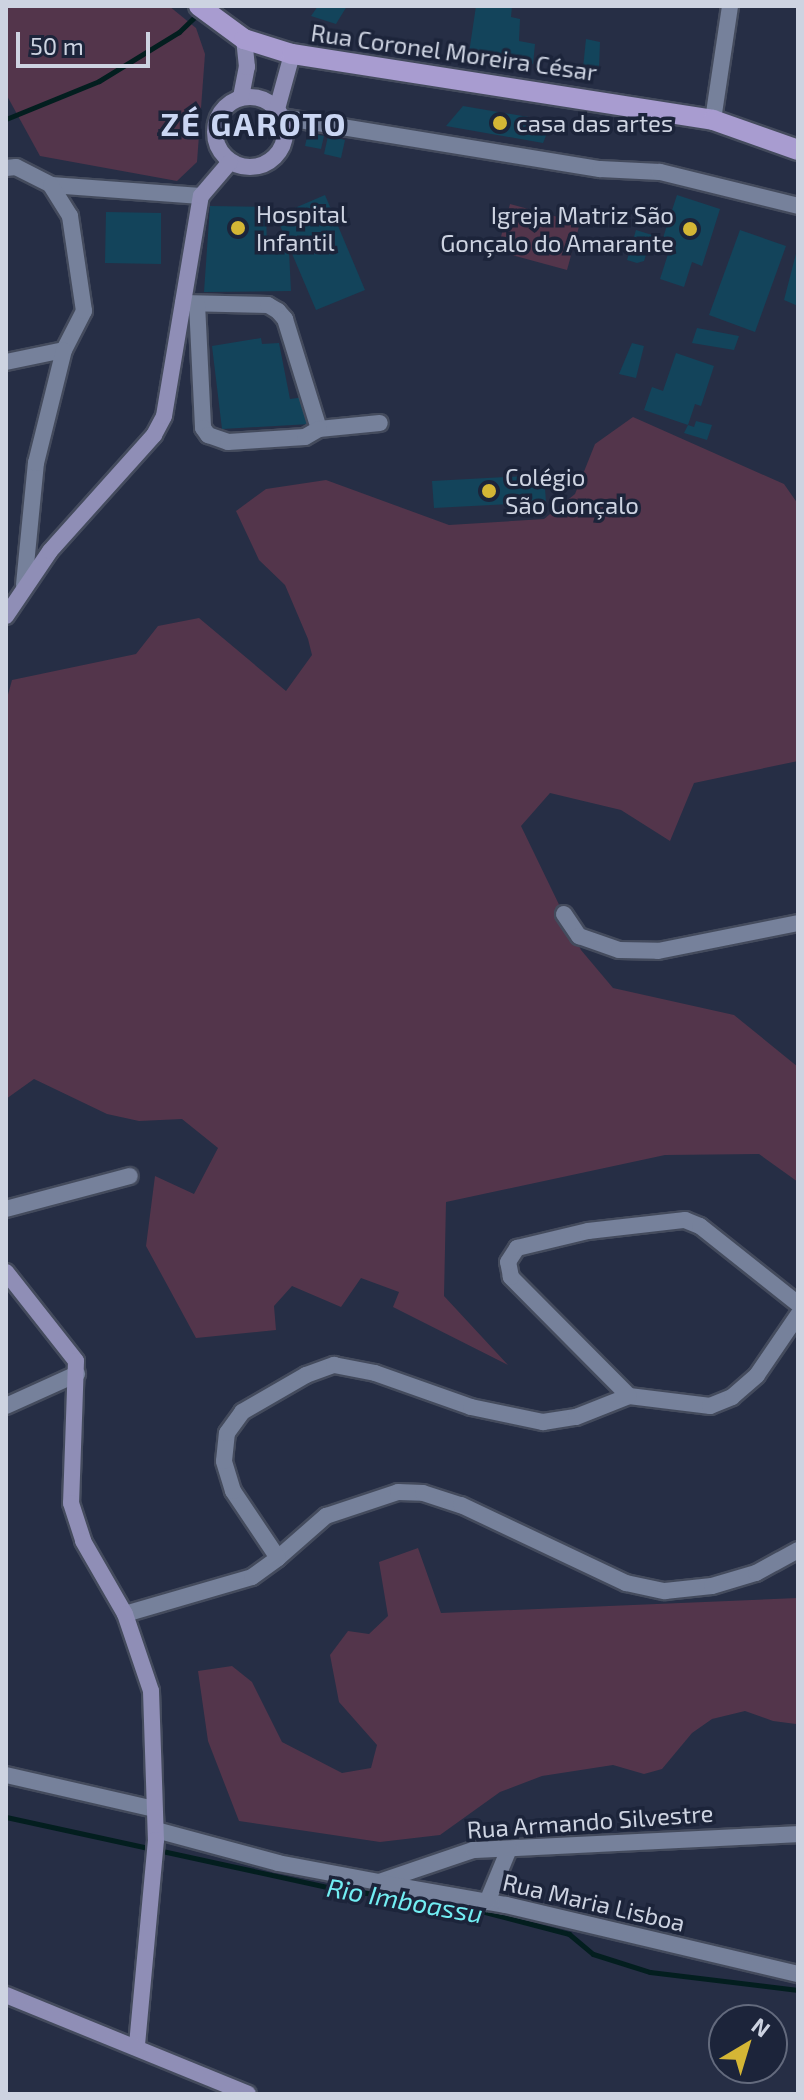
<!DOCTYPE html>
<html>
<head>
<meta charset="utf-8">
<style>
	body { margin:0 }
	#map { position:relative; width:804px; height:2100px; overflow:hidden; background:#262e45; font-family:"Exo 2",sans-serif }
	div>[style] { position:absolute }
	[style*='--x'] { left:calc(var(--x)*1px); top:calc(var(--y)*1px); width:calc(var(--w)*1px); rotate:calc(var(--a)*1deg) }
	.green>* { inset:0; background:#53354b }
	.stream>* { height:5px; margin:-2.5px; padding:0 2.5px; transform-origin:2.5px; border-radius:2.5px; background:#031e1f }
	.building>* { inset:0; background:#13445b }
	.roads { filter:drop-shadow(2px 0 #444b5d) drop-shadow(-2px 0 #444b5d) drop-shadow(0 2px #444b5d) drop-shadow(0 -2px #444b5d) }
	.street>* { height:16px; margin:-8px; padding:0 8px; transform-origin:8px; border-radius:8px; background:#76819b }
	.secondary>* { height:16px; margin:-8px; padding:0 8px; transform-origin:8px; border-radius:8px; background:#8f8eb6 }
	.secondary>.ring { margin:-8px; padding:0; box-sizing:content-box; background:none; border:16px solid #8f8eb6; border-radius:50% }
	.primary>* { height:20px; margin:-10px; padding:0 10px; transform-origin:10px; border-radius:10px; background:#a89cd0 }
	.dots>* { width:22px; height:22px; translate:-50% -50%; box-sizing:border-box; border:4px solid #1c243a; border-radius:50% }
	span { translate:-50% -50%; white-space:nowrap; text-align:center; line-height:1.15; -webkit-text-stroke:7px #1c243a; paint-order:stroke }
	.street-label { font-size:24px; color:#cdd3e1 }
	.poi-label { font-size:24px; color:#cdd3e1 }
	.left { translate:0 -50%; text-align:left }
	.right { translate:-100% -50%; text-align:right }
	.water-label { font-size:26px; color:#72eef3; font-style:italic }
	.district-label { font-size:32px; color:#cad6f3; font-weight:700; letter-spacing:2px }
	.frame { position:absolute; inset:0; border:8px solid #cdd3e1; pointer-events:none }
	.north { position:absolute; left:708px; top:2004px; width:80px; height:80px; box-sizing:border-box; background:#1c243a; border:2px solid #636a7d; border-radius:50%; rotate:38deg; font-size:22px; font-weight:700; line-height:32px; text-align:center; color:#cdd3e1 }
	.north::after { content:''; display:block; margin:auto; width:28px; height:36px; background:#d4b635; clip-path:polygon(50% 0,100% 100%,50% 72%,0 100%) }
	.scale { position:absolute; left:16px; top:32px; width:134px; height:36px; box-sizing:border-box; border:4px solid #cdd3e1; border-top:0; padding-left:10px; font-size:24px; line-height:28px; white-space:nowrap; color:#cdd3e1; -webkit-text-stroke:6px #1c243a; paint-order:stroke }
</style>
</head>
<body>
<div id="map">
	<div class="green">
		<i style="clip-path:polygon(6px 6px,169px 6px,196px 28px,205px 54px,197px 162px,177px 181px,40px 156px,6px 94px)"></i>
		<i style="clip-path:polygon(510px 204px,580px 223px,567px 270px,497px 251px)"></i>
		<i style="clip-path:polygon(633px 417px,784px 484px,798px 504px,798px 761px,694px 783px,670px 841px,621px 810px,550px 793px,521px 826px,581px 950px,613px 988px,734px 1015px,798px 1067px,798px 1182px,759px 1154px,665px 1155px,446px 1202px,444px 1296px,508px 1365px,393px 1307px,399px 1292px,361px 1278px,341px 1307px,292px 1286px,274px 1306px,276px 1330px,196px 1338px,146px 1246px,155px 1176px,194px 1194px,218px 1148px,182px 1119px,139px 1121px,107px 1114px,34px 1079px,6px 1099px,6px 702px,12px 680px,136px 654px,158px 626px,199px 618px,286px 691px,312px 655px,308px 639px,285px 585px,259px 560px,236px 511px,266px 489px,326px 480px,449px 525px,544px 519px,575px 494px,595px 444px)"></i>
		<i style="clip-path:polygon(418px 1548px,441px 1613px,798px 1598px,798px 1720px,796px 1724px,773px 1721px,745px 1711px,712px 1719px,692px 1733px,662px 1769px,644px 1774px,613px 1765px,542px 1776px,500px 1792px,440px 1835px,380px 1842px,239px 1821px,208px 1741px,198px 1671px,232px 1666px,252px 1682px,282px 1742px,342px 1773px,371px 1768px,377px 1745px,339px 1702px,330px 1655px,348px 1631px,369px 1634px,388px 1616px,379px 1562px)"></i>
	</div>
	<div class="stream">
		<i style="--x:6;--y:119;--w:100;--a:-22.2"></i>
		<i style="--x:99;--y:81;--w:94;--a:-31.5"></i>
		<i style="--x:179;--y:32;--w:29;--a:-44"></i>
		<i style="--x:6;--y:1817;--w:338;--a:12.3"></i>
		<i style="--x:336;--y:1889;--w:123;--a:7.5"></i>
		<i style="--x:458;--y:1905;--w:115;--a:14.6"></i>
		<i style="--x:569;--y:1934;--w:31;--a:40"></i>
		<i style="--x:593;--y:1954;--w:60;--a:17.5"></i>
		<i style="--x:650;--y:1972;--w:149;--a:6.9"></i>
	</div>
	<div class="building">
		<i style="clip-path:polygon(318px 6px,347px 6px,336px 24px,311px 16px)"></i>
		<i style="clip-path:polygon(476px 6px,512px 6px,511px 17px,520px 19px,519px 41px,535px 44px,533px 64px,469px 53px)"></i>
		<i style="clip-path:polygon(586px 39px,600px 42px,599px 69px,583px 68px)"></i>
		<i style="clip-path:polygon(463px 106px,552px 121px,543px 143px,446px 126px)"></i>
		<i style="clip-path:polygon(308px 133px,324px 136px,321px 149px,305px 146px)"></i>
		<i style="clip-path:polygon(328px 136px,345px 140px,341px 158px,324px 154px)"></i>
		<i style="clip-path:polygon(325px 195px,365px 290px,316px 310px,276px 216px)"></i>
		<i style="clip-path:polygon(677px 195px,720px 209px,702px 266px,692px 262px,684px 287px,660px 279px,668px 254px,659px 250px)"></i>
		<i style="clip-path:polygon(210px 206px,266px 207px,267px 250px,289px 251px,291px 291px,204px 292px)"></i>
		<i style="clip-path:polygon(106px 212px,161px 213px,161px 264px,105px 263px)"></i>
		<i style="clip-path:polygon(636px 230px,652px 235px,644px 261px,637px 263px,627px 260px)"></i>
		<i style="clip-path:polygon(740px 230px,786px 246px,755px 332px,709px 315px)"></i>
		<i style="clip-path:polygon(797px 250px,798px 250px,798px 306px,784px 300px)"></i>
		<i style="clip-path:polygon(697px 328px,739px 336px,734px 350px,692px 343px)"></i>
		<i style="clip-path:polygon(261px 338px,262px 344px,279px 343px,290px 399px,305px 397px,310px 424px,222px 429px,212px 346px)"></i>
		<i style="clip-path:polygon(632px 343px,644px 346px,636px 378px,619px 374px)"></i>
		<i style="clip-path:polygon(676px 353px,714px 366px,701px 406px,695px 404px,688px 425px,694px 427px,696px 421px,712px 425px,707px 440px,684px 433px,688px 425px,644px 410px,652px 387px,663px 391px)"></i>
		<i style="clip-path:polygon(544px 475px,546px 502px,434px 508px,432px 481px)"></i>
	</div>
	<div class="roads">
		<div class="street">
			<i style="--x:281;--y:117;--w:323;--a:9.3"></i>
			<i style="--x:600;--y:169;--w:60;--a:2.9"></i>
			<i style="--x:660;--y:172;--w:142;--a:13.8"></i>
			<i style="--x:713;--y:120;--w:115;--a:-81.5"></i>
			<i style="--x:6;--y:168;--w:10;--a:-6"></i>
			<i style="--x:16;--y:167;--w:39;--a:27"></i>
			<i style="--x:51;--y:185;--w:150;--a:4.2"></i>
			<i style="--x:183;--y:303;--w:85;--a:1.3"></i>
			<i style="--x:268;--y:305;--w:12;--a:31"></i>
			<i style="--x:278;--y:311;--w:11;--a:49"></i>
			<i style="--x:285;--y:319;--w:115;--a:72.8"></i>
			<i style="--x:319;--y:429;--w:61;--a:-5.6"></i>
			<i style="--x:197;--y:304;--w:124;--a:87.2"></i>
			<i style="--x:203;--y:428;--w:9;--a:54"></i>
			<i style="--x:208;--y:435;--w:21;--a:19"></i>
			<i style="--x:228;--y:442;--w:77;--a:-3.7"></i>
			<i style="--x:305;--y:437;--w:16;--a:-30"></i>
			<i style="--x:6;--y:362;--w:59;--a:-11.7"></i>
			<i style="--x:64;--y:350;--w:44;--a:-62.9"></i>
			<i style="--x:84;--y:311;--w:96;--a:-98.4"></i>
			<i style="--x:70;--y:216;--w:36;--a:-122"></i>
			<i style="--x:24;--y:585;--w:123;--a:-84.4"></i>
			<i style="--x:36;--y:463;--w:116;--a:-76.1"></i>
			<i style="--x:564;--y:914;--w:27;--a:56"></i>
			<i style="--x:579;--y:936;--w:42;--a:19.3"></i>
			<i style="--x:619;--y:950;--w:39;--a:1"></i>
			<i style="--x:658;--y:951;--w:143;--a:-11.3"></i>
			<i style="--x:6;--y:1209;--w:128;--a:-14.9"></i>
			<i style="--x:629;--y:1396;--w:82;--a:7"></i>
			<i style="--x:710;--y:1406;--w:24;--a:-22"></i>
			<i style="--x:732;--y:1397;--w:33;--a:-41"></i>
			<i style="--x:757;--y:1375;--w:73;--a:-55.7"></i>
			<i style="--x:6;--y:1406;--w:78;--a:-24.3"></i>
			<i style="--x:278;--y:1558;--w:64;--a:-41.2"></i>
			<i style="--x:326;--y:1516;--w:76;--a:-18.4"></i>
			<i style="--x:398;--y:1492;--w:25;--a:2"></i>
			<i style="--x:423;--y:1493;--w:40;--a:18"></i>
			<i style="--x:461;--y:1505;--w:183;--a:25.3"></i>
			<i style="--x:626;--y:1583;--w:40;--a:12"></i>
			<i style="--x:665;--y:1591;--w:47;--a:-6.1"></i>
			<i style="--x:712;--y:1586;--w:46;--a:-16.5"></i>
			<i style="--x:756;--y:1573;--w:48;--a:-28.7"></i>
			<i style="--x:125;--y:1614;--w:132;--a:-16.2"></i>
			<i style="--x:252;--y:1577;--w:32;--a:-36"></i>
			<i style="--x:278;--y:1558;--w:81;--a:-123.9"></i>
			<i style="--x:233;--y:1491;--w:31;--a:-107"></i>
			<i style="--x:224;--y:1461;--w:28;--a:-84"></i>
			<i style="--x:227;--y:1433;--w:26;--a:-54"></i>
			<i style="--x:242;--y:1412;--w:74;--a:-30"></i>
			<i style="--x:306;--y:1375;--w:30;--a:-20"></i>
			<i style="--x:334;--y:1365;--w:42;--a:11"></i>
			<i style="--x:375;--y:1373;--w:102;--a:19.5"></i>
			<i style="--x:471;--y:1407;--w:74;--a:11.8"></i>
			<i style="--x:543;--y:1422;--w:33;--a:-9"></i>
			<i style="--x:576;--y:1417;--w:57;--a:-21.6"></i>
			<i style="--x:629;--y:1396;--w:168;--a:-134.8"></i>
			<i style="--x:511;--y:1277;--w:15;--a:-101"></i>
			<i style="--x:508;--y:1262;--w:17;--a:-57"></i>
			<i style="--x:517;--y:1248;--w:73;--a:-13.5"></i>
			<i style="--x:588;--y:1231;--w:98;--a:-6.5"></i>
			<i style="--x:685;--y:1220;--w:16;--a:22"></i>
			<i style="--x:700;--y:1226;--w:125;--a:38.5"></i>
			<i style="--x:6;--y:1775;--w:152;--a:12.9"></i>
			<i style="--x:156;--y:1830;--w:126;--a:15.1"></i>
			<i style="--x:278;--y:1863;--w:103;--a:10.7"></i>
			<i style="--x:379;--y:1882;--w:99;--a:-18.8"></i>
			<i style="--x:473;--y:1850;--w:325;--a:-2.8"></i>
			<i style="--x:380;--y:1883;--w:128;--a:9.9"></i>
			<i style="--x:506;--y:1905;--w:300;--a:13.3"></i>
			<i style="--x:487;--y:1902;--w:57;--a:-67.5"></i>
		</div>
		<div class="secondary">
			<i class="ring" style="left:215px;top:97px;width:54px;height:54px"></i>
			<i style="--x:241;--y:97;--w:31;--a:-79"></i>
			<i style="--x:247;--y:67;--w:28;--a:-96"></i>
			<i style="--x:277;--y:109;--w:57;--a:-74.7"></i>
			<i style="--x:6;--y:616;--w:78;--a:-55.9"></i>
			<i style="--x:50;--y:551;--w:156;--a:-48.1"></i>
			<i style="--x:154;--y:435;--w:21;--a:-62"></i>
			<i style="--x:164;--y:416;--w:223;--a:-80.5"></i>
			<i style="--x:201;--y:196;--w:45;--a:-49.5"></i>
			<i style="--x:6;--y:1272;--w:113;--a:51.8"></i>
			<i style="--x:76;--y:1361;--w:142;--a:92"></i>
			<i style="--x:71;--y:1503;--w:40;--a:72"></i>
			<i style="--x:83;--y:1541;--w:84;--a:60.1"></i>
			<i style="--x:125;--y:1614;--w:81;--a:71.3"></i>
			<i style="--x:151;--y:1691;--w:149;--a:88.1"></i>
			<i style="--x:156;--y:1840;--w:206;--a:95.3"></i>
			<i style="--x:6;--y:1995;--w:261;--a:22.2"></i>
		</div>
		<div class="primary">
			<i style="--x:199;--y:6;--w:56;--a:36.3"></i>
			<i style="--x:244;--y:39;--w:50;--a:17.4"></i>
			<i style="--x:292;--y:54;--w:426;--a:8.9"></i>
			<i style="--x:713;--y:120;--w:90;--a:19.4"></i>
		</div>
	</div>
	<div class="dots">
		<i style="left:500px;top:123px;background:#d4b635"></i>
		<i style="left:238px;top:228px;background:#d4b635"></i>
		<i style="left:690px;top:229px;background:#d4b635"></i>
		<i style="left:489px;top:491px;background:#d4b635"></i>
	</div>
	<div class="street-label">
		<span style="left:454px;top:52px;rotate:8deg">Rua Coronel Moreira César</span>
		<span style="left:590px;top:1821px;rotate:-4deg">Rua Armando Silvestre</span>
		<span style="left:594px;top:1902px;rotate:13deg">Rua Maria Lisboa</span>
	</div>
	<div class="poi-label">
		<span class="left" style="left:516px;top:123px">casa das artes</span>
		<span class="left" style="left:256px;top:228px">Hospital<br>Infantil</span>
		<span class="right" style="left:674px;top:229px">Igreja Matriz São<br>Gonçalo do Amarante</span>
		<span class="left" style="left:505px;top:491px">Colégio<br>São Gonçalo</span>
	</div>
	<div class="water-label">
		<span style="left:405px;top:1900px;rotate:10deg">Rio Imboassu</span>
	</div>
	<div class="district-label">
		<span style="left:254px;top:123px">ZÉ GAROTO</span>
	</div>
	<div class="frame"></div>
	<div class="north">N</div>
	<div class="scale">50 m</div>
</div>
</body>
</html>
